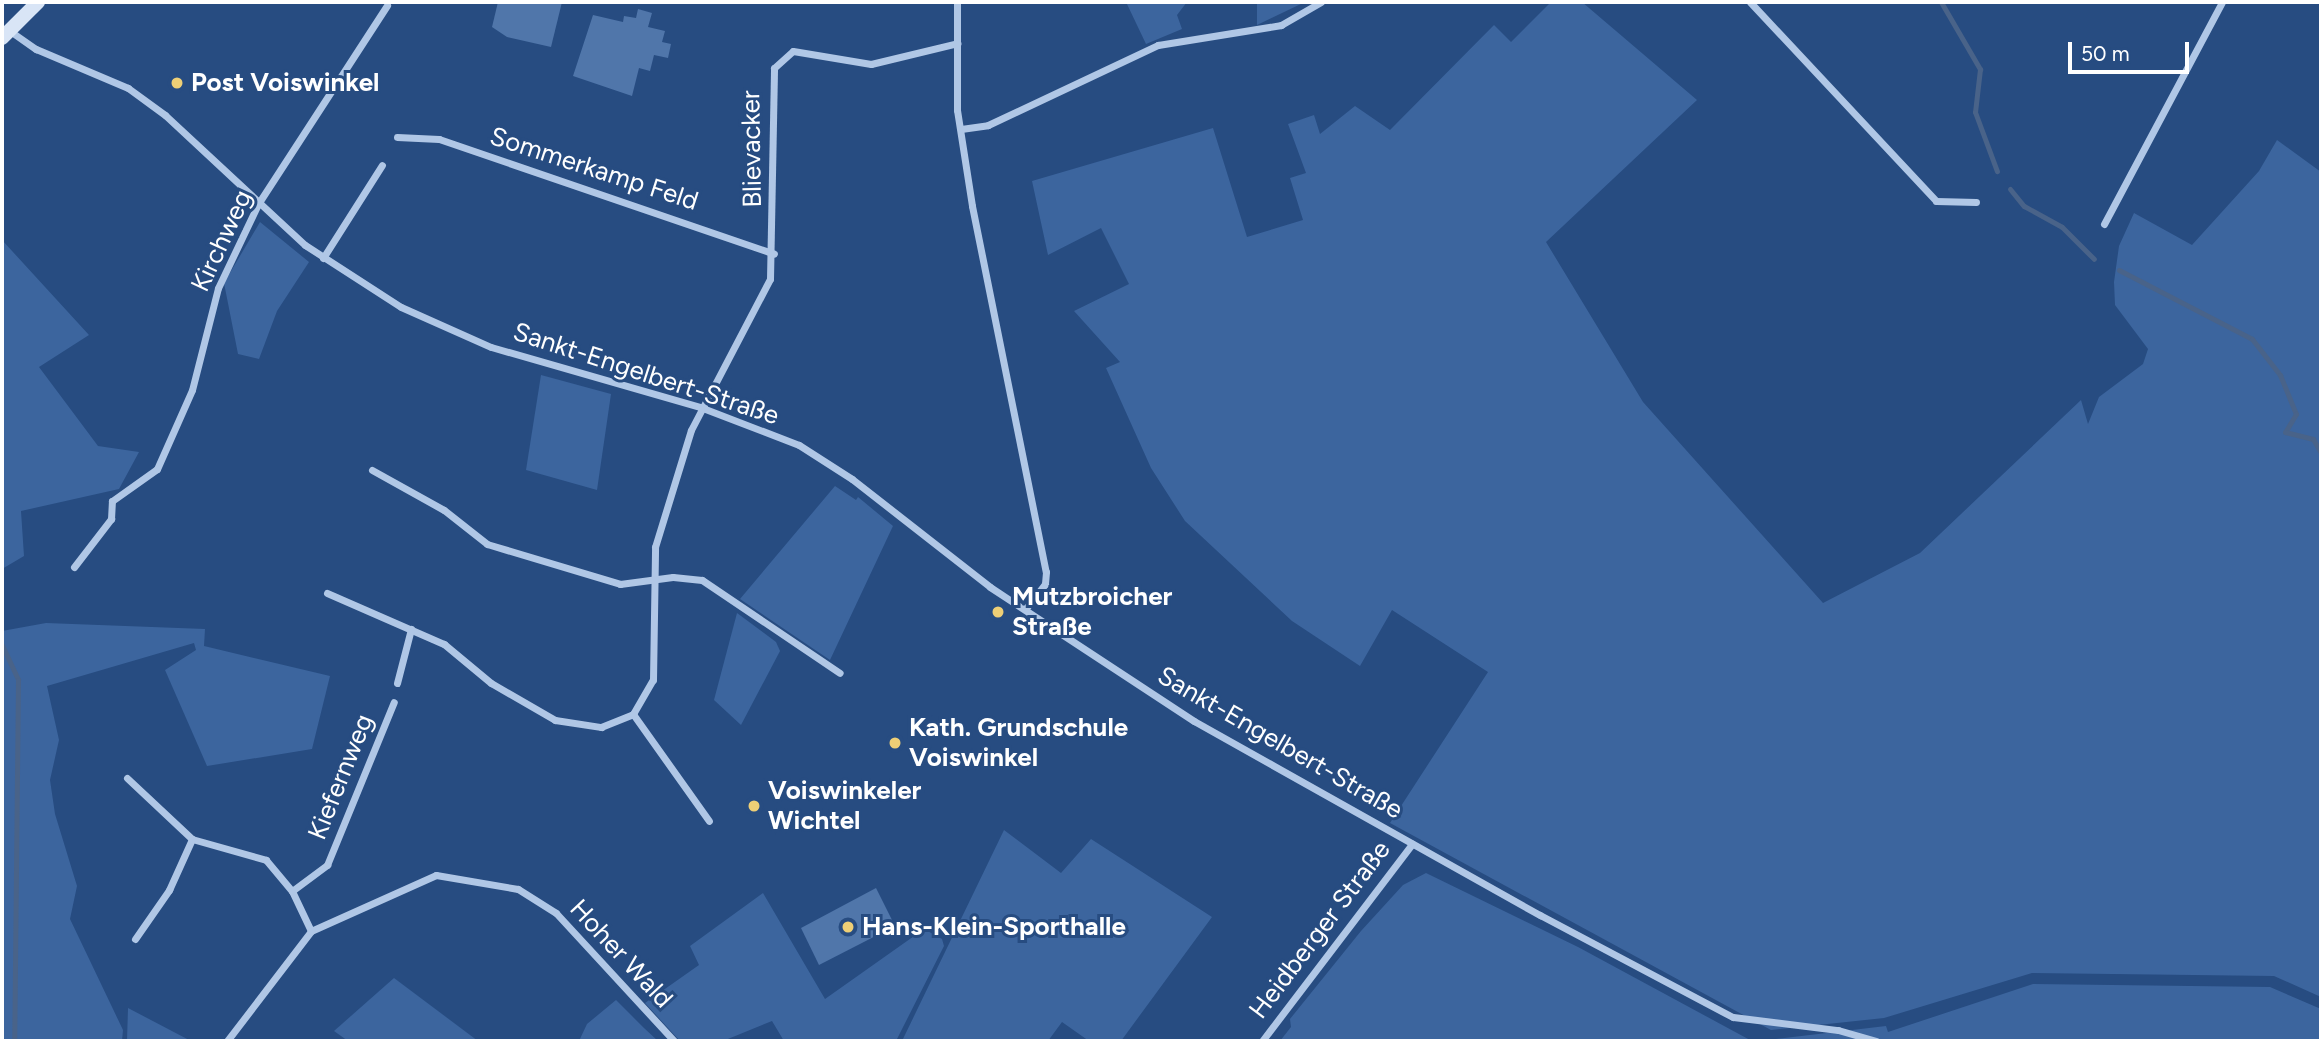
<!DOCTYPE html>
<html>
<head>
<meta charset="utf-8">
<style>
	body { margin:0 }
	#map { position:relative; width:2323px; height:1043px; overflow:hidden; background:#274c81; font-family:Figtree,sans-serif }
	div>[style] { position:absolute }
	[style*='--x'] { left:calc(var(--x)*1px); top:calc(var(--y)*1px); width:calc(var(--w)*1px); rotate:calc(var(--a)*1deg) }
	.green>* { inset:0; background:#3c659e }
	.stream>* { height:5px; margin:-2.5px; padding:0 2.5px; transform-origin:2.5px; border-radius:2.5px; background:#496389 }
	.building>* { inset:0; background:#5076aa }
	.minor>* { height:7px; margin:-3.5px; padding:0 3.5px; transform-origin:3.5px; border-radius:3.5px; background:#b0c7e6 }
	.secondary>* { height:14px; margin:-7px; padding:0 7px; transform-origin:7px; border-radius:7px; background:#d9e5f6 }
	.dots>* { width:19px; height:19px; translate:-50% -50%; box-sizing:border-box; border:4px solid #274c81; border-radius:50% }
	span { translate:-50% -50%; white-space:nowrap; text-align:center; line-height:1.15; -webkit-text-stroke:6px #274c81; paint-order:stroke }
	.poi-label { font-size:26px; color:#fff; font-weight:700 }
	.left { translate:0 -50%; text-align:left }
	.street-label { font-size:26px; color:#fff }
	.frame { position:absolute; inset:0; border:4px solid #fff; pointer-events:none }
	.scale { position:absolute; left:2068px; top:42px; width:121px; height:32px; box-sizing:border-box; border:4px solid #fff; border-top:0; padding-left:9px; font-size:21px; line-height:24px; white-space:nowrap; color:#fff; -webkit-text-stroke:5px #274c81; paint-order:stroke }
</style>
</head>
<body>
<div id="map">
	<div class="green">
		<i style="clip-path:polygon(1126px 2px,1187px 2px,1177px 15px,1182px 29px,1146px 44px)"></i>
		<i style="clip-path:polygon(1257px 2px,1305px 2px,1257px 25px)"></i>
		<i style="clip-path:polygon(1551px 2px,1582px 2px,1697px 100px,1546px 242px,1643px 402px,1823px 603px,1920px 553px,2081px 400px,2088px 424px,2099px 397px,2143px 364px,2148px 349px,2115px 305px,2114px 282px,2119px 246px,2134px 213px,2192px 245px,2259px 171px,2277px 140px,2321px 172px,2321px 997px,2274px 976px,2032px 973px,1884px 1018px,1771px 1030px,1390px 823px,1488px 672px,1392px 610px,1360px 666px,1292px 621px,1185px 521px,1151px 468px,1106px 368px,1120px 362px,1074px 311px,1129px 284px,1101px 228px,1048px 255px,1032px 181px,1213px 128px,1247px 237px,1303px 220px,1290px 178px,1306px 173px,1288px 124px,1314px 115px,1320px 134px,1355px 106px,1390px 130px,1494px 25px,1511px 42px)"></i>
		<i style="clip-path:polygon(260px 222px,309px 262px,277px 311px,259px 359px,238px 354px,224px 283px)"></i>
		<i style="clip-path:polygon(2px 240px,89px 335px,39px 367px,98px 446px,139px 452px,119px 489px,21px 511px,24px 556px,2px 569px)"></i>
		<i style="clip-path:polygon(541px 375px,611px 394px,597px 490px,526px 470px)"></i>
		<i style="clip-path:polygon(835px 486px,856px 500px,858px 497px,893px 526px,830px 660px,740px 599px)"></i>
		<i style="clip-path:polygon(737px 613px,776px 642px,780px 651px,741px 725px,714px 700px)"></i>
		<i style="clip-path:polygon(46px 623px,205px 629px,204px 646px,330px 676px,312px 749px,207px 766px,165px 670px,196px 650px,194px 643px,47px 686px,59px 740px,50px 780px,55px 814px,77px 886px,70px 919px,123px 1030px,122px 1041px,2px 1041px,2px 631px)"></i>
		<i style="clip-path:polygon(1004px 830px,1061px 873px,1091px 839px,1212px 917px,1121px 1041px,1089px 1041px,1062px 1022px,1048px 1041px,902px 1041px)"></i>
		<i style="clip-path:polygon(1426px 873px,1578px 947px,1750px 1040px,1280px 1041px,1291px 1027px,1290px 1019px,1361px 931px,1403px 885px)"></i>
		<i style="clip-path:polygon(763px 893px,825px 999px,924px 929px,942px 939px,944px 946px,896px 1041px,784px 1041px,772px 1021px,723px 1041px,680px 1041px,645px 1003px,699px 965px,690px 946px)"></i>
		<i style="clip-path:polygon(394px 978px,478px 1041px,348px 1041px,334px 1031px)"></i>
		<i style="clip-path:polygon(2033px 984px,2270px 987px,2321px 1009px,2321px 1041px,1759px 1041px,1886px 1026px,1888px 1032px)"></i>
		<i style="clip-path:polygon(616px 1000px,644px 1028px,658px 1041px,579px 1041px,587px 1024px)"></i>
		<i style="clip-path:polygon(128px 1008px,191px 1041px,127px 1041px)"></i>
	</div>
	<div class="stream">
		<i style="--x:1941;--y:2;--w:78;--a:59.8"></i>
		<i style="--x:1980;--y:69;--w:43;--a:96.6"></i>
		<i style="--x:1975;--y:112;--w:63;--a:69.6"></i>
		<i style="--x:2010;--y:189;--w:22;--a:51"></i>
		<i style="--x:2024;--y:206;--w:43;--a:28.9"></i>
		<i style="--x:2062;--y:227;--w:45;--a:45"></i>
		<i style="--x:2119;--y:270;--w:150;--a:27.4"></i>
		<i style="--x:2252;--y:339;--w:46;--a:52.1"></i>
		<i style="--x:2280;--y:375;--w:42;--a:67.7"></i>
		<i style="--x:2296;--y:414;--w:21;--a:121"></i>
		<i style="--x:2285;--y:432;--w:29;--a:14"></i>
		<i style="--x:2313;--y:439;--w:16;--a:60"></i>
		<i style="--x:2;--y:645;--w:38;--a:65"></i>
		<i style="--x:18;--y:680;--w:361;--a:90.6"></i>
	</div>
	<div class="building">
		<i style="clip-path:polygon(498px 2px,562px 2px,551px 47px,507px 37px,492px 27px)"></i>
		<i style="clip-path:polygon(638px 9px,652px 13px,648px 27px,665px 31px,662px 42px,671px 44px,668px 58px,654px 55px,650px 71px,639px 68px,632px 96px,573px 76px,593px 15px,623px 22px,624px 16px,636px 18px)"></i>
		<i style="clip-path:polygon(876px 888px,895px 926px,819px 965px,801px 928px)"></i>
	</div>
	<div class="minor">
		<i style="--x:957;--y:2;--w:108;--a:90"></i>
		<i style="--x:957;--y:110;--w:97;--a:81.1"></i>
		<i style="--x:972;--y:206;--w:373;--a:78.6"></i>
		<i style="--x:1046;--y:572;--w:12;--a:95"></i>
		<i style="--x:1045;--y:584;--w:31;--a:128"></i>
		<i style="--x:1750;--y:2;--w:272;--a:46.9"></i>
		<i style="--x:1936;--y:201;--w:40;--a:1.4"></i>
		<i style="--x:10;--y:31;--w:32;--a:35"></i>
		<i style="--x:36;--y:49;--w:100;--a:23"></i>
		<i style="--x:128;--y:88;--w:46;--a:36.1"></i>
		<i style="--x:165;--y:115;--w:191;--a:42.9"></i>
		<i style="--x:305;--y:245;--w:114;--a:32.9"></i>
		<i style="--x:401;--y:307;--w:98;--a:24"></i>
		<i style="--x:491;--y:347;--w:217;--a:16"></i>
		<i style="--x:700;--y:407;--w:106;--a:21"></i>
		<i style="--x:799;--y:445;--w:63;--a:32.7"></i>
		<i style="--x:852;--y:479;--w:175;--a:38"></i>
		<i style="--x:990;--y:587;--w:244;--a:33.3"></i>
		<i style="--x:1194;--y:721;--w:397;--a:29.3"></i>
		<i style="--x:1540;--y:915;--w:218;--a:27.9"></i>
		<i style="--x:1733;--y:1017;--w:106;--a:7.1"></i>
		<i style="--x:1838;--y:1030;--w:40;--a:16"></i>
		<i style="--x:961;--y:129;--w:27;--a:-8"></i>
		<i style="--x:988;--y:125;--w:188;--a:-25.2"></i>
		<i style="--x:1158;--y:45;--w:125;--a:-9.2"></i>
		<i style="--x:1281;--y:25;--w:46;--a:-29.9"></i>
		<i style="--x:397;--y:137;--w:42;--a:2.7"></i>
		<i style="--x:439;--y:139;--w:354;--a:18.9"></i>
		<i style="--x:2104;--y:224;--w:251;--a:-62"></i>
		<i style="--x:323;--y:258;--w:110;--a:-57.6"></i>
		<i style="--x:372;--y:470;--w:82;--a:29.1"></i>
		<i style="--x:444;--y:510;--w:55;--a:38.3"></i>
		<i style="--x:487;--y:544;--w:139;--a:16.7"></i>
		<i style="--x:620;--y:584;--w:53;--a:-7.5"></i>
		<i style="--x:673;--y:577;--w:29;--a:6"></i>
		<i style="--x:702;--y:580;--w:166;--a:34"></i>
		<i style="--x:74;--y:567;--w:61;--a:-52.4"></i>
		<i style="--x:111;--y:519;--w:18;--a:-87"></i>
		<i style="--x:112;--y:501;--w:55;--a:-35.4"></i>
		<i style="--x:157;--y:469;--w:86;--a:-66.1"></i>
		<i style="--x:192;--y:390;--w:105;--a:-75.7"></i>
		<i style="--x:218;--y:288;--w:93;--a:-64.5"></i>
		<i style="--x:258;--y:204;--w:237;--a:-57"></i>
		<i style="--x:327;--y:593;--w:128;--a:23.6"></i>
		<i style="--x:444;--y:644;--w:61;--a:39.7"></i>
		<i style="--x:491;--y:683;--w:74;--a:30"></i>
		<i style="--x:555;--y:720;--w:47;--a:8.7"></i>
		<i style="--x:601;--y:727;--w:35;--a:-22"></i>
		<i style="--x:633;--y:714;--w:39;--a:-60"></i>
		<i style="--x:653;--y:680;--w:133;--a:-89.1"></i>
		<i style="--x:655;--y:547;--w:122;--a:-72.9"></i>
		<i style="--x:691;--y:430;--w:170;--a:-62.4"></i>
		<i style="--x:770;--y:279;--w:211;--a:-88.9"></i>
		<i style="--x:774;--y:68;--w:25;--a:-42"></i>
		<i style="--x:793;--y:51;--w:79;--a:9.5"></i>
		<i style="--x:871;--y:64;--w:89;--a:-13.6"></i>
		<i style="--x:397;--y:683;--w:56;--a:-75.5"></i>
		<i style="--x:633;--y:714;--w:131;--a:54.6"></i>
		<i style="--x:127;--y:778;--w:89;--a:43.2"></i>
		<i style="--x:192;--y:839;--w:77;--a:15.8"></i>
		<i style="--x:266;--y:860;--w:40;--a:50"></i>
		<i style="--x:292;--y:891;--w:44;--a:64.6"></i>
		<i style="--x:292;--y:891;--w:44;--a:-36.6"></i>
		<i style="--x:327;--y:865;--w:176;--a:-67.7"></i>
		<i style="--x:135;--y:939;--w:60;--a:-55.2"></i>
		<i style="--x:169;--y:890;--w:56;--a:-65.7"></i>
		<i style="--x:227;--y:1041;--w:138;--a:-52.6"></i>
		<i style="--x:311;--y:931;--w:137;--a:-24.1"></i>
		<i style="--x:436;--y:875;--w:83;--a:9.7"></i>
		<i style="--x:518;--y:889;--w:45;--a:32.3"></i>
		<i style="--x:556;--y:913;--w:174;--a:47.3"></i>
		<i style="--x:1262;--y:1041;--w:248;--a:-52.7"></i>
	</div>
	<div class="secondary">
		<i style="--x:2;--y:38;--w:51;--a:-45"></i>
	</div>
	<div class="dots">
		<i style="left:177px;top:83px;background:#eecf76"></i>
		<i style="left:998px;top:612px;background:#eecf76"></i>
		<i style="left:895px;top:743px;background:#eecf76"></i>
		<i style="left:754px;top:806px;background:#eecf76"></i>
		<i style="left:848px;top:927px;background:#eecf76"></i>
	</div>
	<div class="poi-label">
		<span class="left" style="left:191px;top:83px">Post Voiswinkel</span>
		<span class="left" style="left:1012px;top:612px">Mutzbroicher<br>Straße</span>
		<span class="left" style="left:909px;top:743px">Kath. Grundschule<br>Voiswinkel</span>
		<span class="left" style="left:768px;top:806px">Voiswinkeler<br>Wichtel</span>
		<span class="left" style="left:862px;top:927px">Hans-Klein-Sporthalle</span>
	</div>
	<div class="street-label">
		<span style="left:752px;top:149px;rotate:-91deg">Blievacker</span>
		<span style="left:594px;top:169px;rotate:18deg">Sommerkamp Feld</span>
		<span style="left:222px;top:241px;rotate:-65deg">Kirchweg</span>
		<span style="left:646px;top:374px;rotate:18deg">Sankt-Engelbert-Straße</span>
		<span style="left:1280px;top:743px;rotate:30deg">Sankt-Engelbert-Straße</span>
		<span style="left:341px;top:777px;rotate:-68deg">Kiefernweg</span>
		<span style="left:1320px;top:930px;rotate:-53deg">Heidberger Straße</span>
		<span style="left:621px;top:954px;rotate:47deg">Hoher Wald</span>
	</div>
	<div class="frame"></div>
	<div class="scale">50 m</div>
</div>
</body>
</html>
